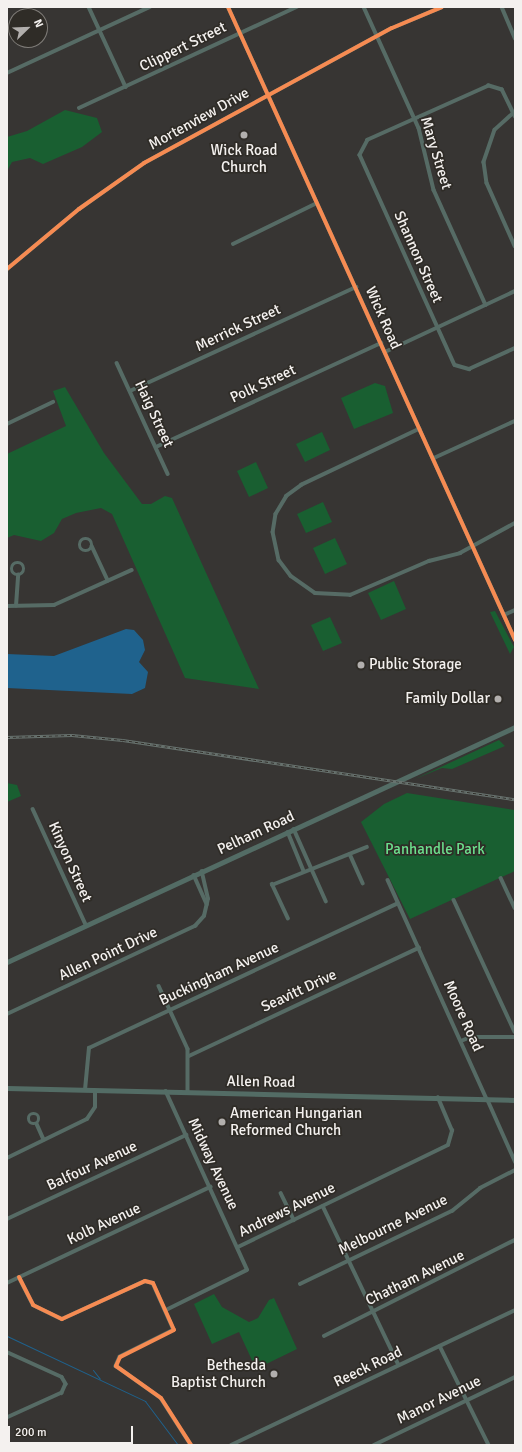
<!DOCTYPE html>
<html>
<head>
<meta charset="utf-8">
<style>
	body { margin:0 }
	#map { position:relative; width:522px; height:1452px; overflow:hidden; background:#373533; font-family:Signika,sans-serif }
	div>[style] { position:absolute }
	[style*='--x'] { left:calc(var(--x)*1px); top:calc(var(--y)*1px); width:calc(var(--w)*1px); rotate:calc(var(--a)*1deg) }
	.green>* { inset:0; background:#195f31 }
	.water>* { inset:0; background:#1f628d }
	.stream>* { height:1px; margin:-0.5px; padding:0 0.5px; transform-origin:0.5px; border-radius:0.5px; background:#1f628d }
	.minor>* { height:3.5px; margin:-1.75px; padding:0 1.75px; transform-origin:1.75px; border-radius:1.75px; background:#566b65 }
	.minor>.ring { margin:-1.75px; padding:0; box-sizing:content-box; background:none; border:3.5px solid #566b65; border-radius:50% }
	.tertiary>* { height:4px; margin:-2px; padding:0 2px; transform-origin:2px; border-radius:2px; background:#566b65 }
	.secondary>* { height:5px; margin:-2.5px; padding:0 2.5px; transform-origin:2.5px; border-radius:2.5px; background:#536c65 }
	.rail>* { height:2.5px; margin-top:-1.25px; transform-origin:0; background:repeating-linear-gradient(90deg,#2f2c27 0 3px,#697470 0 6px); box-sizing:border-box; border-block:1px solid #697470 }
	.cycleway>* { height:4px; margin:-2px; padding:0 2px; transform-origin:2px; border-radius:2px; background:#f68b52 }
	.dots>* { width:11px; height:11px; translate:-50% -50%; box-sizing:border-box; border:2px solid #2f2c27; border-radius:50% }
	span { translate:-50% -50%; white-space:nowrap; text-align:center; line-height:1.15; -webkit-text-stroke:3.5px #2f2c27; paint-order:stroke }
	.street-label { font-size:15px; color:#f4f1ef }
	.poi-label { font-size:15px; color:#f4f1ef }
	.left { translate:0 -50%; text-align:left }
	.right { translate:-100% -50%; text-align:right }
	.park-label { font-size:15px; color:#6ce08d }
	.frame { position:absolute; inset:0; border:8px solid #f4f1ef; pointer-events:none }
	.north { position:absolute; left:8px; top:8px; width:40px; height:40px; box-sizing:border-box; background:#2f2c27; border:1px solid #7e7b77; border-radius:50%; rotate:67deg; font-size:11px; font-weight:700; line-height:16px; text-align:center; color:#f4f1ef }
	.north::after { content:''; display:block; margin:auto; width:14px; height:18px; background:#b2afad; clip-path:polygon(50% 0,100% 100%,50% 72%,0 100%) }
	.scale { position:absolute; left:8px; top:1426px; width:125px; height:18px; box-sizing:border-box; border:2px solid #f4f1ef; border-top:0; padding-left:5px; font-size:12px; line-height:14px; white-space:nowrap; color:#f4f1ef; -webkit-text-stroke:3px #2f2c27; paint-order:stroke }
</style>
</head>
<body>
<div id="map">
	<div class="green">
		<i style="clip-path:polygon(65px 110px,97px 118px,102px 132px,82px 147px,43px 164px,30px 158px,12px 162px,7px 171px,7px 137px,27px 131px)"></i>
		<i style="clip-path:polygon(375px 383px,385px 386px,393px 413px,354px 429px,341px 398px)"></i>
		<i style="clip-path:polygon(65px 387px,104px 453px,142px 504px,151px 504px,165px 496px,172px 498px,259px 689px,185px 678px,112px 514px,101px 508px,76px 513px,62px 519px,54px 533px,41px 541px,14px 535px,7px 538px,7px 454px,66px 426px,53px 391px)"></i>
		<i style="clip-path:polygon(322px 432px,330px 450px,305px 462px,296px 444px)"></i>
		<i style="clip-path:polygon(256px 462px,268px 488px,249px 497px,237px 471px)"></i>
		<i style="clip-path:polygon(323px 502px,332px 522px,306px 533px,297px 514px)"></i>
		<i style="clip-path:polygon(335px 538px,347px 564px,325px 574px,313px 548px)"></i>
		<i style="clip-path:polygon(394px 581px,406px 609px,381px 620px,368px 593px)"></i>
		<i style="clip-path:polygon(495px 611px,514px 647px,510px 654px,490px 612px)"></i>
		<i style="clip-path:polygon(330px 617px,342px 643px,323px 651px,311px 625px)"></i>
		<i style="clip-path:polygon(499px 740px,505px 746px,452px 769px,442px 768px,415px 779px)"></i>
		<i style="clip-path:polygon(7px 783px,17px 785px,21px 796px,7px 802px)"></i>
		<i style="clip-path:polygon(407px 793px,515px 810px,515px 871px,410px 919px,361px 822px,384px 804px)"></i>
		<i style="clip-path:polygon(214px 1294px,222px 1307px,249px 1322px,258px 1318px,269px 1300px,274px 1298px,297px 1349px,256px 1369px,239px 1332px,212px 1344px,194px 1304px)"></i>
	</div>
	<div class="water">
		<i style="clip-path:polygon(126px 629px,134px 630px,143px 640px,145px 650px,139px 662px,148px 672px,145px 688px,132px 694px,7px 688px,7px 654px,54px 656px)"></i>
	</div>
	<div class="stream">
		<i style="--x:7;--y:1336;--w:153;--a:25.2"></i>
		<i style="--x:145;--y:1401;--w:55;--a:53.1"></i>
		<i style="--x:93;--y:1370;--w:11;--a:52"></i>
	</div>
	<div class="minor">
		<i style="--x:89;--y:7;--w:88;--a:65.2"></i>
		<i style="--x:364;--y:7;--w:133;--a:65.6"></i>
		<i style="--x:419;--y:128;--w:64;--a:76.4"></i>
		<i style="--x:434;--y:190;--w:126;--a:65.7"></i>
		<i style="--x:502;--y:7;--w:34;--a:67"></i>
		<i style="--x:7;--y:73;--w:157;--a:-24.8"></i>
		<i style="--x:79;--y:108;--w:240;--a:-24.9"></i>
		<i style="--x:514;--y:113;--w:25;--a:138"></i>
		<i style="--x:495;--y:130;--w:34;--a:109"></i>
		<i style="--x:484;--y:162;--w:21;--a:82"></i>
		<i style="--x:487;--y:183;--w:69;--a:66"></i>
		<i style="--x:515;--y:117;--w:30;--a:-116"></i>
		<i style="--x:502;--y:90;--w:14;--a:-163"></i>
		<i style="--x:489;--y:86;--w:133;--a:155.9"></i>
		<i style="--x:368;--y:140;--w:17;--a:118"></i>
		<i style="--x:360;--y:155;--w:230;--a:65.7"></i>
		<i style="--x:455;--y:365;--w:15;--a:16"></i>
		<i style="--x:469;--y:369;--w:51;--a:-24.5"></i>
		<i style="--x:233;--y:244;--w:93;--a:-26"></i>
		<i style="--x:385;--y:352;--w:144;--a:-25.1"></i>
		<i style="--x:117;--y:363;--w:122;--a:65.3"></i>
		<i style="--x:130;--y:391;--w:249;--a:-24.7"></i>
		<i style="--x:7;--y:424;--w:51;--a:-25.6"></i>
		<i style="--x:420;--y:429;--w:131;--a:154.6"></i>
		<i style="--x:302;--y:485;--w:19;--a:144"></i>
		<i style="--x:287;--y:496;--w:21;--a:121"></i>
		<i style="--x:276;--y:514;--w:18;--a:99"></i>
		<i style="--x:273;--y:532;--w:29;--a:78"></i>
		<i style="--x:279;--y:560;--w:20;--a:53"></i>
		<i style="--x:291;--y:576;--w:29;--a:35"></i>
		<i style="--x:315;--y:593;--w:35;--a:3"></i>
		<i style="--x:350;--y:595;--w:86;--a:-23.3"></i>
		<i style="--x:429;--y:561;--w:32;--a:-14"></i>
		<i style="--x:460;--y:553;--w:63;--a:-28.6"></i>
		<i style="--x:156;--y:447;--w:248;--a:-24.8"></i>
		<i style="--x:434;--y:458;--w:89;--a:-24.6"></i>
		<i class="ring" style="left:80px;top:539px;width:8.5px;height:8.5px"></i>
		<i style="--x:92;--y:546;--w:38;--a:65"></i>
		<i class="ring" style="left:12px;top:563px;width:8.5px;height:8.5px"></i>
		<i style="--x:7;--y:606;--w:47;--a:-1.2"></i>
		<i style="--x:54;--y:605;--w:85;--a:-24.2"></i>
		<i style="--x:16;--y:606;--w:31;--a:-86"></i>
		<i style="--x:504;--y:615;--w:12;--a:-24"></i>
		<i style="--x:33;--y:809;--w:128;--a:65.4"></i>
		<i style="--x:294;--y:829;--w:79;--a:66"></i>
		<i style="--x:288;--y:832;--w:42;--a:67.7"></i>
		<i style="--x:350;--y:854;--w:32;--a:66"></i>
		<i style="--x:194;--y:875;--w:32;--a:66"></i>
		<i style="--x:501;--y:878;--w:33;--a:65"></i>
		<i style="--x:388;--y:880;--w:240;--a:65.7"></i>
		<i style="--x:454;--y:900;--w:145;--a:65.2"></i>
		<i style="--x:288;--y:919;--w:38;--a:-115"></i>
		<i style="--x:272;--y:885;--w:102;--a:-21.8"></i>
		<i style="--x:159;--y:986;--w:69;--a:65.3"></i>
		<i style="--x:188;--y:1049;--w:43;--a:90"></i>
		<i style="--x:7;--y:1014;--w:208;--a:-25.1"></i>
		<i style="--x:195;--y:926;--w:13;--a:-48"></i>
		<i style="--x:204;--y:916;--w:17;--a:-77"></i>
		<i style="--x:208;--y:899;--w:28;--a:-103"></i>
		<i style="--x:461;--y:1041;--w:11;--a:-22"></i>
		<i style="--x:471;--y:1037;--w:44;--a:0"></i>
		<i style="--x:189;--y:1056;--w:254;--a:-25.2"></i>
		<i style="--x:85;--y:1090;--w:42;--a:-84.6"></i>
		<i style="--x:89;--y:1048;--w:341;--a:-25.1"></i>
		<i class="ring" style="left:29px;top:1114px;width:6.5px;height:6.5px"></i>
		<i style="--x:37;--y:1124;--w:17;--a:66"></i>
		<i style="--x:7;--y:1158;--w:89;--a:-26"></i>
		<i style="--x:87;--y:1119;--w:14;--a:-56"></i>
		<i style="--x:95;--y:1107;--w:16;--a:-90"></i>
		<i style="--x:281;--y:1193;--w:30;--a:64"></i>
		<i style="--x:323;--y:1206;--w:176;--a:64.5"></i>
		<i style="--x:7;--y:1219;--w:198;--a:-25.1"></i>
		<i style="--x:238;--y:1247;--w:233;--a:-25.9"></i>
		<i style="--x:448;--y:1145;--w:15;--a:-74"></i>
		<i style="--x:452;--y:1131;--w:36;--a:-113"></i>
		<i style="--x:19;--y:1277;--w:31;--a:63"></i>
		<i style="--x:33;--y:1305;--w:32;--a:26"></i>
		<i style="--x:62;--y:1319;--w:91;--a:-24.6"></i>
		<i style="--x:145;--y:1281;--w:8;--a:14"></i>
		<i style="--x:153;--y:1283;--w:51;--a:65.9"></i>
		<i style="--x:174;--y:1330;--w:60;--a:153.4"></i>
		<i style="--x:120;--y:1357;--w:10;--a:114"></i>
		<i style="--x:116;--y:1366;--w:55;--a:35.4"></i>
		<i style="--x:161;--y:1398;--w:56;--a:57.4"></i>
		<i style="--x:7;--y:1283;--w:225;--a:-25.3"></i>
		<i style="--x:300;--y:1284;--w:169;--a:-25.7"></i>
		<i style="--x:452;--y:1211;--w:36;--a:-39"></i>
		<i style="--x:480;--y:1188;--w:39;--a:-27"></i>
		<i style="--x:166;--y:1310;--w:90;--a:-26.3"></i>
		<i style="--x:247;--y:1270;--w:196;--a:-114.5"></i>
		<i style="--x:324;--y:1336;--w:214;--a:-26.7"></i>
		<i style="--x:440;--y:1346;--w:110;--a:63.7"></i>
		<i style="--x:7;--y:1352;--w:60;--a:24.4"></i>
		<i style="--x:62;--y:1377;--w:8;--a:60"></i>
		<i style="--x:66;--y:1384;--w:10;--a:114"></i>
		<i style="--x:62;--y:1393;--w:60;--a:155.6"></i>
		<i style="--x:374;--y:1445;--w:157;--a:-25.7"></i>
	</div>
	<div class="tertiary">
		<i style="--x:228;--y:7;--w:695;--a:65.61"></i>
		<i style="--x:7;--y:269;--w:94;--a:-39.8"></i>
		<i style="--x:79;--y:209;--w:80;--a:-35.3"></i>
		<i style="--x:144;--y:163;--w:282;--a:-28.6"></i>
		<i style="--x:392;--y:28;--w:54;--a:-22.8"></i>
		<i style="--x:487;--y:1099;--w:69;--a:66"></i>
		<i style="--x:231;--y:1445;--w:314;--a:-25.4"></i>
	</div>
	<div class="secondary">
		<i style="--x:7;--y:962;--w:560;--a:-24.83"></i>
		<i style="--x:7;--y:1088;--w:508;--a:1.35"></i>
	</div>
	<div class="rail">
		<i style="--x:7;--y:737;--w:65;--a:-1.8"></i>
		<i style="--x:72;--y:735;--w:51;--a:5.6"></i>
		<i style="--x:123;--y:740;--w:396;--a:8.6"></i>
	</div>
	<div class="cycleway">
		<i style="--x:228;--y:7;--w:695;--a:65.61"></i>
		<i style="--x:7;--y:269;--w:94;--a:-39.8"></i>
		<i style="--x:79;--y:209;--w:80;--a:-35.3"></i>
		<i style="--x:144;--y:163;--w:282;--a:-28.6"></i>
		<i style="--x:392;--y:28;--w:54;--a:-22.8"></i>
		<i style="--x:19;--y:1277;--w:31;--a:63"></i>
		<i style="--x:33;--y:1305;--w:32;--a:26"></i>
		<i style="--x:62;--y:1319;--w:91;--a:-24.6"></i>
		<i style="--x:145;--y:1281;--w:8;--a:14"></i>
		<i style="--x:153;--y:1283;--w:51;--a:65.9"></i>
		<i style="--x:174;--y:1330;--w:60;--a:153.4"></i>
		<i style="--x:120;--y:1357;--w:10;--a:114"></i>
		<i style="--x:116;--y:1366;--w:55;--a:35.4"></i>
		<i style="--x:161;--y:1398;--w:56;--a:57.4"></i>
	</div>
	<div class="dots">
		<i style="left:244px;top:135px;background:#b2afad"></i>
		<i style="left:361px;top:665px;background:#b2afad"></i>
		<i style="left:498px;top:699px;background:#b2afad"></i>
		<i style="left:222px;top:1122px;background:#b2afad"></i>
		<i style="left:274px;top:1374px;background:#b2afad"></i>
	</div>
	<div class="street-label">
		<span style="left:183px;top:47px;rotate:-26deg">Clippert Street</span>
		<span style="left:199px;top:119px;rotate:-29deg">Mortenview Drive</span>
		<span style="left:436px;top:153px;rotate:73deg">Mary Street</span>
		<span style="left:418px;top:257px;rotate:66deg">Shannon Street</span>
		<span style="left:383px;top:318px;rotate:66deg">Wick Road</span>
		<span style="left:238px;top:328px;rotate:-25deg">Merrick Street</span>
		<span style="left:263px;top:384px;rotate:-25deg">Polk Street</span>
		<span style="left:154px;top:414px;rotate:65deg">Haig Street</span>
		<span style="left:256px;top:833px;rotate:-25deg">Pelham Road</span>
		<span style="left:70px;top:862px;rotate:66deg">Kinyon Street</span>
		<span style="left:108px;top:954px;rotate:-25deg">Allen Point Drive</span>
		<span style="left:219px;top:974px;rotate:-25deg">Buckingham Avenue</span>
		<span style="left:299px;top:991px;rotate:-25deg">Seavitt Drive</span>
		<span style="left:463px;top:1016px;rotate:66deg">Moore Road</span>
		<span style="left:261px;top:1082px;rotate:1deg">Allen Road</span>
		<span style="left:213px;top:1164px;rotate:65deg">Midway Avenue</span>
		<span style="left:92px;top:1166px;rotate:-25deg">Balfour Avenue</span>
		<span style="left:287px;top:1210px;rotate:-26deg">Andrews Avenue</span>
		<span style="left:104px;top:1224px;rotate:-25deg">Kolb Avenue</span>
		<span style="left:393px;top:1225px;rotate:-26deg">Melbourne Avenue</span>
		<span style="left:415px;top:1278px;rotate:-26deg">Chatham Avenue</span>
		<span style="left:368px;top:1367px;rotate:-26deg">Reeck Road</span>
		<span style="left:439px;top:1400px;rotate:-26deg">Manor Avenue</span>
	</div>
	<div class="poi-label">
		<span style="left:244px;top:159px">Wick Road<br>Church</span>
		<span class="left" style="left:369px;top:665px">Public Storage</span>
		<span class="right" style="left:490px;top:699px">Family Dollar</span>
		<span class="left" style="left:230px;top:1122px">American Hungarian<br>Reformed Church</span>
		<span class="right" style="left:266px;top:1374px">Bethesda<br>Baptist Church</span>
	</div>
	<div class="park-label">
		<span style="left:435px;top:850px">Panhandle Park</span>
	</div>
	<div class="frame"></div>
	<div class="north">N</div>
	<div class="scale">200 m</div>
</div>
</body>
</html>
